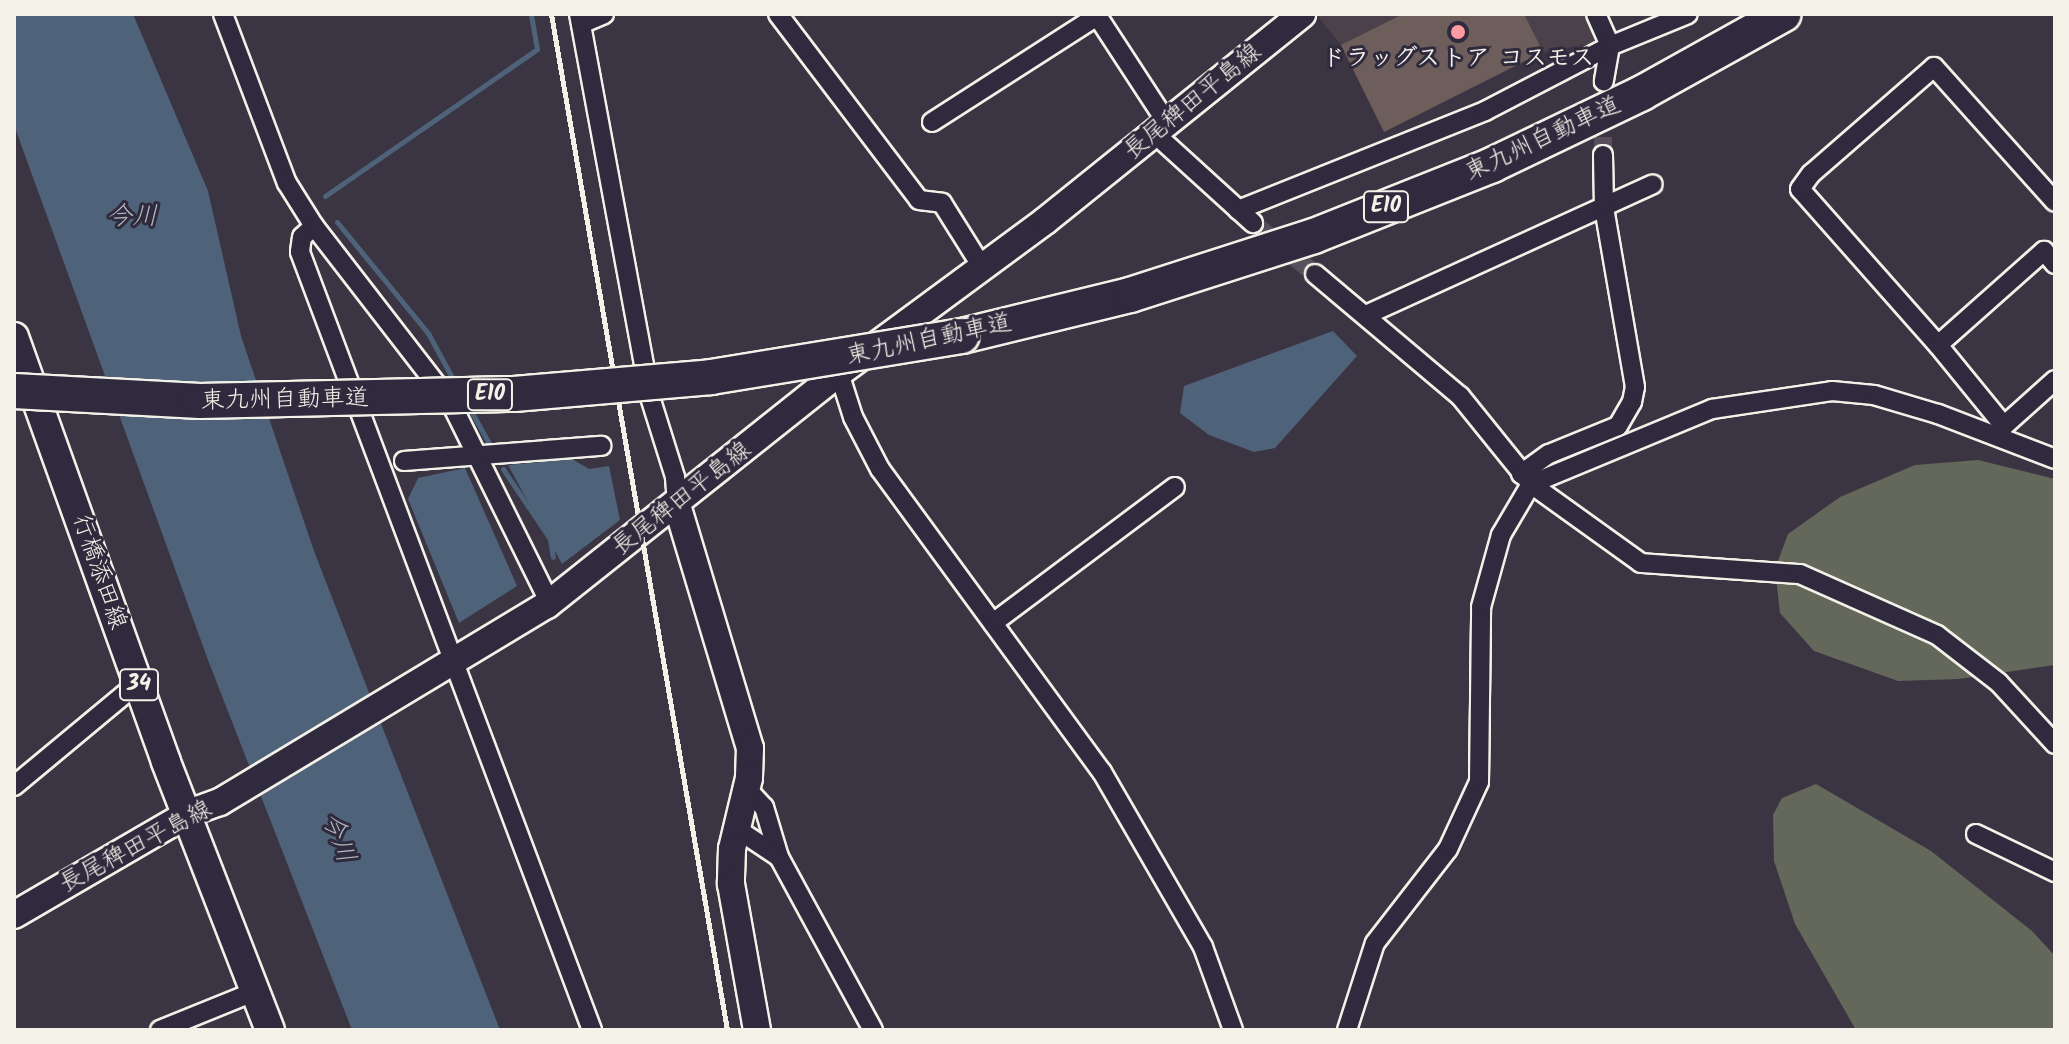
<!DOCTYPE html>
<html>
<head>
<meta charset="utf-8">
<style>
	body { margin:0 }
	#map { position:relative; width:2069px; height:1044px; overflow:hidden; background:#3b3443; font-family:Kalam,"Klee One",sans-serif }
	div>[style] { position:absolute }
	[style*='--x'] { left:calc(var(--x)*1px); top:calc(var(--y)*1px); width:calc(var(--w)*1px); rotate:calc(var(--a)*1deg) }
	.built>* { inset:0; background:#4a414a }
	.green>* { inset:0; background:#64685a }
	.water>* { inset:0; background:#4e6379 }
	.stream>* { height:5px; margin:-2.5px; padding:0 2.5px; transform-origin:2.5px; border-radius:2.5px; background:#4e6379 }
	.building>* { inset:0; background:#6d5e5b }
	.street-tunnel>* { height:18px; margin-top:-9px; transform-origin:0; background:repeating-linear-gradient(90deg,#57505c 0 18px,transparent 0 27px) }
	.roads { filter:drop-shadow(2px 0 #f4f1e8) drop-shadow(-2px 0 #f4f1e8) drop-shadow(0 2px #f4f1e8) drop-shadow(0 -2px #f4f1e8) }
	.street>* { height:18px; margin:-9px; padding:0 9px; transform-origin:9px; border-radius:9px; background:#2f2a3d }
	.secondary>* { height:26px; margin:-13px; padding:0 13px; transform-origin:13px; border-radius:13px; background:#2f2a3d }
	.primary>* { height:28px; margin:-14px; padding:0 14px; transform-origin:14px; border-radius:14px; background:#2f2a3d }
	.highway>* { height:34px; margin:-17px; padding:0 17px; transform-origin:17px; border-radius:17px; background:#2f2a3d }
	.rail>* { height:5px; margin:-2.5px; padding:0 2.5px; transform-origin:2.5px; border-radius:2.5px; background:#f4f1e8 }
	.bridges { filter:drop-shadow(2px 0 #f4f1e8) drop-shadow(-2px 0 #f4f1e8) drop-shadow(0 2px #f4f1e8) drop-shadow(0 -2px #f4f1e8) }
	.highway-bridge>* { height:34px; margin:-17px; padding:0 17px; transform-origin:17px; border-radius:17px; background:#2f2a3d }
	.dots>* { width:22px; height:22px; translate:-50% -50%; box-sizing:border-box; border:4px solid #2f2a3d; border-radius:50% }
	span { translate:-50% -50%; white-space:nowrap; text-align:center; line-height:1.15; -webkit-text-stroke:6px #2f2a3d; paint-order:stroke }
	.shield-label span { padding:2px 6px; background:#2f2a3d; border:2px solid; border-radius:6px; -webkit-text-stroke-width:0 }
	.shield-label { font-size:22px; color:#f4f1e8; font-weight:700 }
	.poi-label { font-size:24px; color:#f4f1e8; font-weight:700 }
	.street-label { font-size:24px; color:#f4f1e8 }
	.water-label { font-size:26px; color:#b2b8bc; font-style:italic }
	.frame { position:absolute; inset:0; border:16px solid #f4f1e8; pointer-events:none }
</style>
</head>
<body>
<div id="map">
	<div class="built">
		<i style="clip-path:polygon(1316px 14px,1586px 14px,1600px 42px,1543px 52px,1384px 132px,1341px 45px)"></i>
	</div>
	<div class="green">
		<i style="clip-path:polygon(1978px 460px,2055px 479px,2055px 665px,1959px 679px,1898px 681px,1814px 651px,1780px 613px,1775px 569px,1788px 534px,1840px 497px,1915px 465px)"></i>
		<i style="clip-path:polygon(1816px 784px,1931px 851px,2032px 931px,2055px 956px,2055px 1030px,1856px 1030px,1795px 924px,1774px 861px,1773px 815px,1782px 798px)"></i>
	</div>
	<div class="water">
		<i style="clip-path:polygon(14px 14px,133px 14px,208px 191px,241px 336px,314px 551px,500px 1030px,352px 1030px,208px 660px,14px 125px)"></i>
		<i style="clip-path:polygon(1333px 331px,1357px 356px,1275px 448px,1254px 452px,1209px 435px,1180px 413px,1184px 386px)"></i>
		<i style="clip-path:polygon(572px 459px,589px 469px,609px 466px,620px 520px,562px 564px,508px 465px)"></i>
		<i style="clip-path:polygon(465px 468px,517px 586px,459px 623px,408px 499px,418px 478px)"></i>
	</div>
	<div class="stream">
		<i style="--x:325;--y:196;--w:258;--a:-34.7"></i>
		<i style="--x:537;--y:49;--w:36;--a:-100"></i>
		<i style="--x:337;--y:222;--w:144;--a:50.7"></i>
		<i style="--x:428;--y:333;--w:57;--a:61.6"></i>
		<i style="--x:470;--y:409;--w:39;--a:61"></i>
		<i style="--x:503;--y:469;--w:84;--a:56.1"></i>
		<i style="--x:550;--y:539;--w:18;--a:81"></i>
	</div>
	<div class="building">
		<i style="clip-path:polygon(1403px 14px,1524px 14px,1543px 52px,1384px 132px,1341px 45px)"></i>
	</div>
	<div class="street-tunnel">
		<i style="--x:1603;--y:155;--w:47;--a:-90"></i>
		<i style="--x:1253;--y:223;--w:80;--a:39.4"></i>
	</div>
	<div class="roads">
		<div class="street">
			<i style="--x:223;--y:14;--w:181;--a:69.3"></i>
			<i style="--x:287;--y:183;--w:51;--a:57.9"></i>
			<i style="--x:314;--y:226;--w:16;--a:137"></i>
			<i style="--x:302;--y:237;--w:15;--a:98"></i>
			<i style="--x:300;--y:252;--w:831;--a:69.43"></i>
			<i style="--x:579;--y:14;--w:390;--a:79.5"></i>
			<i style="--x:650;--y:397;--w:84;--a:72.6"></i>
			<i style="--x:675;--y:477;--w:28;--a:86"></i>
			<i style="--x:778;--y:14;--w:233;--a:52.8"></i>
			<i style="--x:919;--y:200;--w:23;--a:7"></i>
			<i style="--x:942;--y:203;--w:75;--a:58"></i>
			<i style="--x:1096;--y:14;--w:130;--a:56.9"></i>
			<i style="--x:1596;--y:14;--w:35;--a:66"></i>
			<i style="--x:1610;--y:46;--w:36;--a:100"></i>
			<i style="--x:581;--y:24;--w:25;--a:-23"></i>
			<i style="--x:932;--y:122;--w:196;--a:-32.7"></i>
			<i style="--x:1154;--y:133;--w:134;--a:42.3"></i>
			<i style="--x:1238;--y:210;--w:266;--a:-21.8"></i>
			<i style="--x:1485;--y:111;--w:141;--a:-27.5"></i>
			<i style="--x:1610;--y:46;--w:84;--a:-22.3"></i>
			<i style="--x:314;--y:226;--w:224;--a:52.3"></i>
			<i style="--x:451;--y:403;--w:223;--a:63.7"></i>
			<i style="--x:1315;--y:274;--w:189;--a:40.1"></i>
			<i style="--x:1460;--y:396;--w:113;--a:51.1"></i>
			<i style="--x:1531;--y:484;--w:135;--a:35.7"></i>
			<i style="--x:1641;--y:563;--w:159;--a:4"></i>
			<i style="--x:1800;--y:574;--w:150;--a:24"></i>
			<i style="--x:1937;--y:635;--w:78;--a:37.7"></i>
			<i style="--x:1999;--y:683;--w:83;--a:47.4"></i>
			<i style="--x:1366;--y:315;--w:315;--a:-24.5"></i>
			<i style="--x:1938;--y:345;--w:208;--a:-131.5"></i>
			<i style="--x:1800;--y:189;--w:19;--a:-54"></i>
			<i style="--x:1811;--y:174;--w:163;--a:-41"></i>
			<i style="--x:1934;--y:67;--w:181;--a:48.1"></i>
			<i style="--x:839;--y:373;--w:46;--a:72.3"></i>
			<i style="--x:853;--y:417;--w:59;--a:62.6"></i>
			<i style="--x:880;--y:469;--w:376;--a:53.8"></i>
			<i style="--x:1102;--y:772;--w:202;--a:60"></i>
			<i style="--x:1203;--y:947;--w:88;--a:70.1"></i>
			<i style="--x:2004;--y:426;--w:104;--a:-129.2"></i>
			<i style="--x:1938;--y:345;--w:142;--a:-41.6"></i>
			<i style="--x:2044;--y:251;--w:17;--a:50"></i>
			<i style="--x:1996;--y:433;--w:79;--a:-41.9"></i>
			<i style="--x:404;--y:461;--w:198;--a:-4.4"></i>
			<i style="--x:1521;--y:474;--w:34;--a:-36"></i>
			<i style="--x:1549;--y:454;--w:74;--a:-22.1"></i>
			<i style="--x:1618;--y:426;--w:28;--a:-60"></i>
			<i style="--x:1632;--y:402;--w:15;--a:-79"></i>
			<i style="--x:1635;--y:387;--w:183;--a:-99.8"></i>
			<i style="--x:1604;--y:207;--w:52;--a:-91.1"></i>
			<i style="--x:993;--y:623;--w:227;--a:-36.8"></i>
			<i style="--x:14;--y:786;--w:161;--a:-39.7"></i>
			<i style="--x:747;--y:789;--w:25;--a:47"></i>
			<i style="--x:764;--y:807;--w:52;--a:73.3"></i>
			<i style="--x:779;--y:857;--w:197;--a:61.5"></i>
			<i style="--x:737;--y:829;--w:50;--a:33.7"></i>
			<i style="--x:1976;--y:834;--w:88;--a:25.7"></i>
			<i style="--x:160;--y:1030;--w:104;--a:-22.1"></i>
			<i style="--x:1347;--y:1030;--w:91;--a:-72.2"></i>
			<i style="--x:1375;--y:943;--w:119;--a:-52.2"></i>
			<i style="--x:1448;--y:849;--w:74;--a:-65.2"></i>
			<i style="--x:1479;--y:782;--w:175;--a:-89.3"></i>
			<i style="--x:1481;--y:607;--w:75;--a:-74.5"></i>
			<i style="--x:1501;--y:535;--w:59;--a:-59.5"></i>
			<i style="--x:1531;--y:484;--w:196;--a:-22.5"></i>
			<i style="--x:1712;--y:409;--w:121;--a:-8.5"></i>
			<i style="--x:1832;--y:391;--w:42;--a:5.4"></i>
			<i style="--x:1874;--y:395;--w:67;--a:16.5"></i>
			<i style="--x:1938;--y:414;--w:125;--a:21"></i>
		</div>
		<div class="secondary">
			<i style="--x:677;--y:505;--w:254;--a:73.3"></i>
			<i style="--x:750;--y:748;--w:30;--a:92"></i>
			<i style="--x:749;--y:778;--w:73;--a:103.5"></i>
			<i style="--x:732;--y:849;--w:35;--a:92"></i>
			<i style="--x:731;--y:884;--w:148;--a:79.9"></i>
			<i style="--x:14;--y:915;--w:203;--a:-30.2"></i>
			<i style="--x:189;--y:813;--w:33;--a:-20"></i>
			<i style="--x:220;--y:802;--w:382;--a:-31.1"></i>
			<i style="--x:547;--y:605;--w:373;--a:-38.5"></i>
			<i style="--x:839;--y:373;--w:256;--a:-36.4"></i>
			<i style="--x:1045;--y:221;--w:330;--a:-38.8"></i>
		</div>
		<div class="primary">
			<i style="--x:14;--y:337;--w:451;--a:70.3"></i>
			<i style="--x:166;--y:762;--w:287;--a:68.8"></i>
		</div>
		<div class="highway">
			<i style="--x:962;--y:336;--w:173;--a:-13.7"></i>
			<i style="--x:1130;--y:295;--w:193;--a:-17.8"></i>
			<i style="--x:1314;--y:236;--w:192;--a:-21.7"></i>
			<i style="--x:1492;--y:165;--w:166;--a:-25.6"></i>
			<i style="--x:1642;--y:93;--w:162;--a:-29.1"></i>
		</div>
	</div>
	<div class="rail">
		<i style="--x:551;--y:14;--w:1031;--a:80.17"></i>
	</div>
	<div class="bridges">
		<div class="highway-bridge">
			<i style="--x:14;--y:391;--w:186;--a:3.1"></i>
			<i style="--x:200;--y:401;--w:314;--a:-1.3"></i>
			<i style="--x:514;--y:394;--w:198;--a:-4.9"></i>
			<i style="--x:711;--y:377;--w:254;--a:-9.3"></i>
		</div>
	</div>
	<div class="dots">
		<i style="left:1458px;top:32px;background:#ff9aa2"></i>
	</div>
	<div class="shield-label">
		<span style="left:1386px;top:207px">E10</span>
		<span style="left:490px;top:395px">E10</span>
		<span style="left:139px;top:685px">34</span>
	</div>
	<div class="poi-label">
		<span style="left:1458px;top:59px">ドラッグストア コスモス</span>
	</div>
	<div class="street-label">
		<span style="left:1193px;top:102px;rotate:-39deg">長尾稗田平島線</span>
		<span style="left:1543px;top:139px;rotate:-25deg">東九州自動車道</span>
		<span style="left:929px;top:340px;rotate:-12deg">東九州自動車道</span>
		<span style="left:285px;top:400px;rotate:-1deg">東九州自動車道</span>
		<span style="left:682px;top:499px;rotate:-38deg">長尾稗田平島線</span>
		<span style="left:99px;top:572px;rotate:71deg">行橋添田線</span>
		<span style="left:136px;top:847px;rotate:-28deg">長尾稗田平島線</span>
	</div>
	<div class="water-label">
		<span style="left:132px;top:218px">今川</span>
		<span style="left:337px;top:838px;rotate:70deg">今川</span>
	</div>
	<div class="frame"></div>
</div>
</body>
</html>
